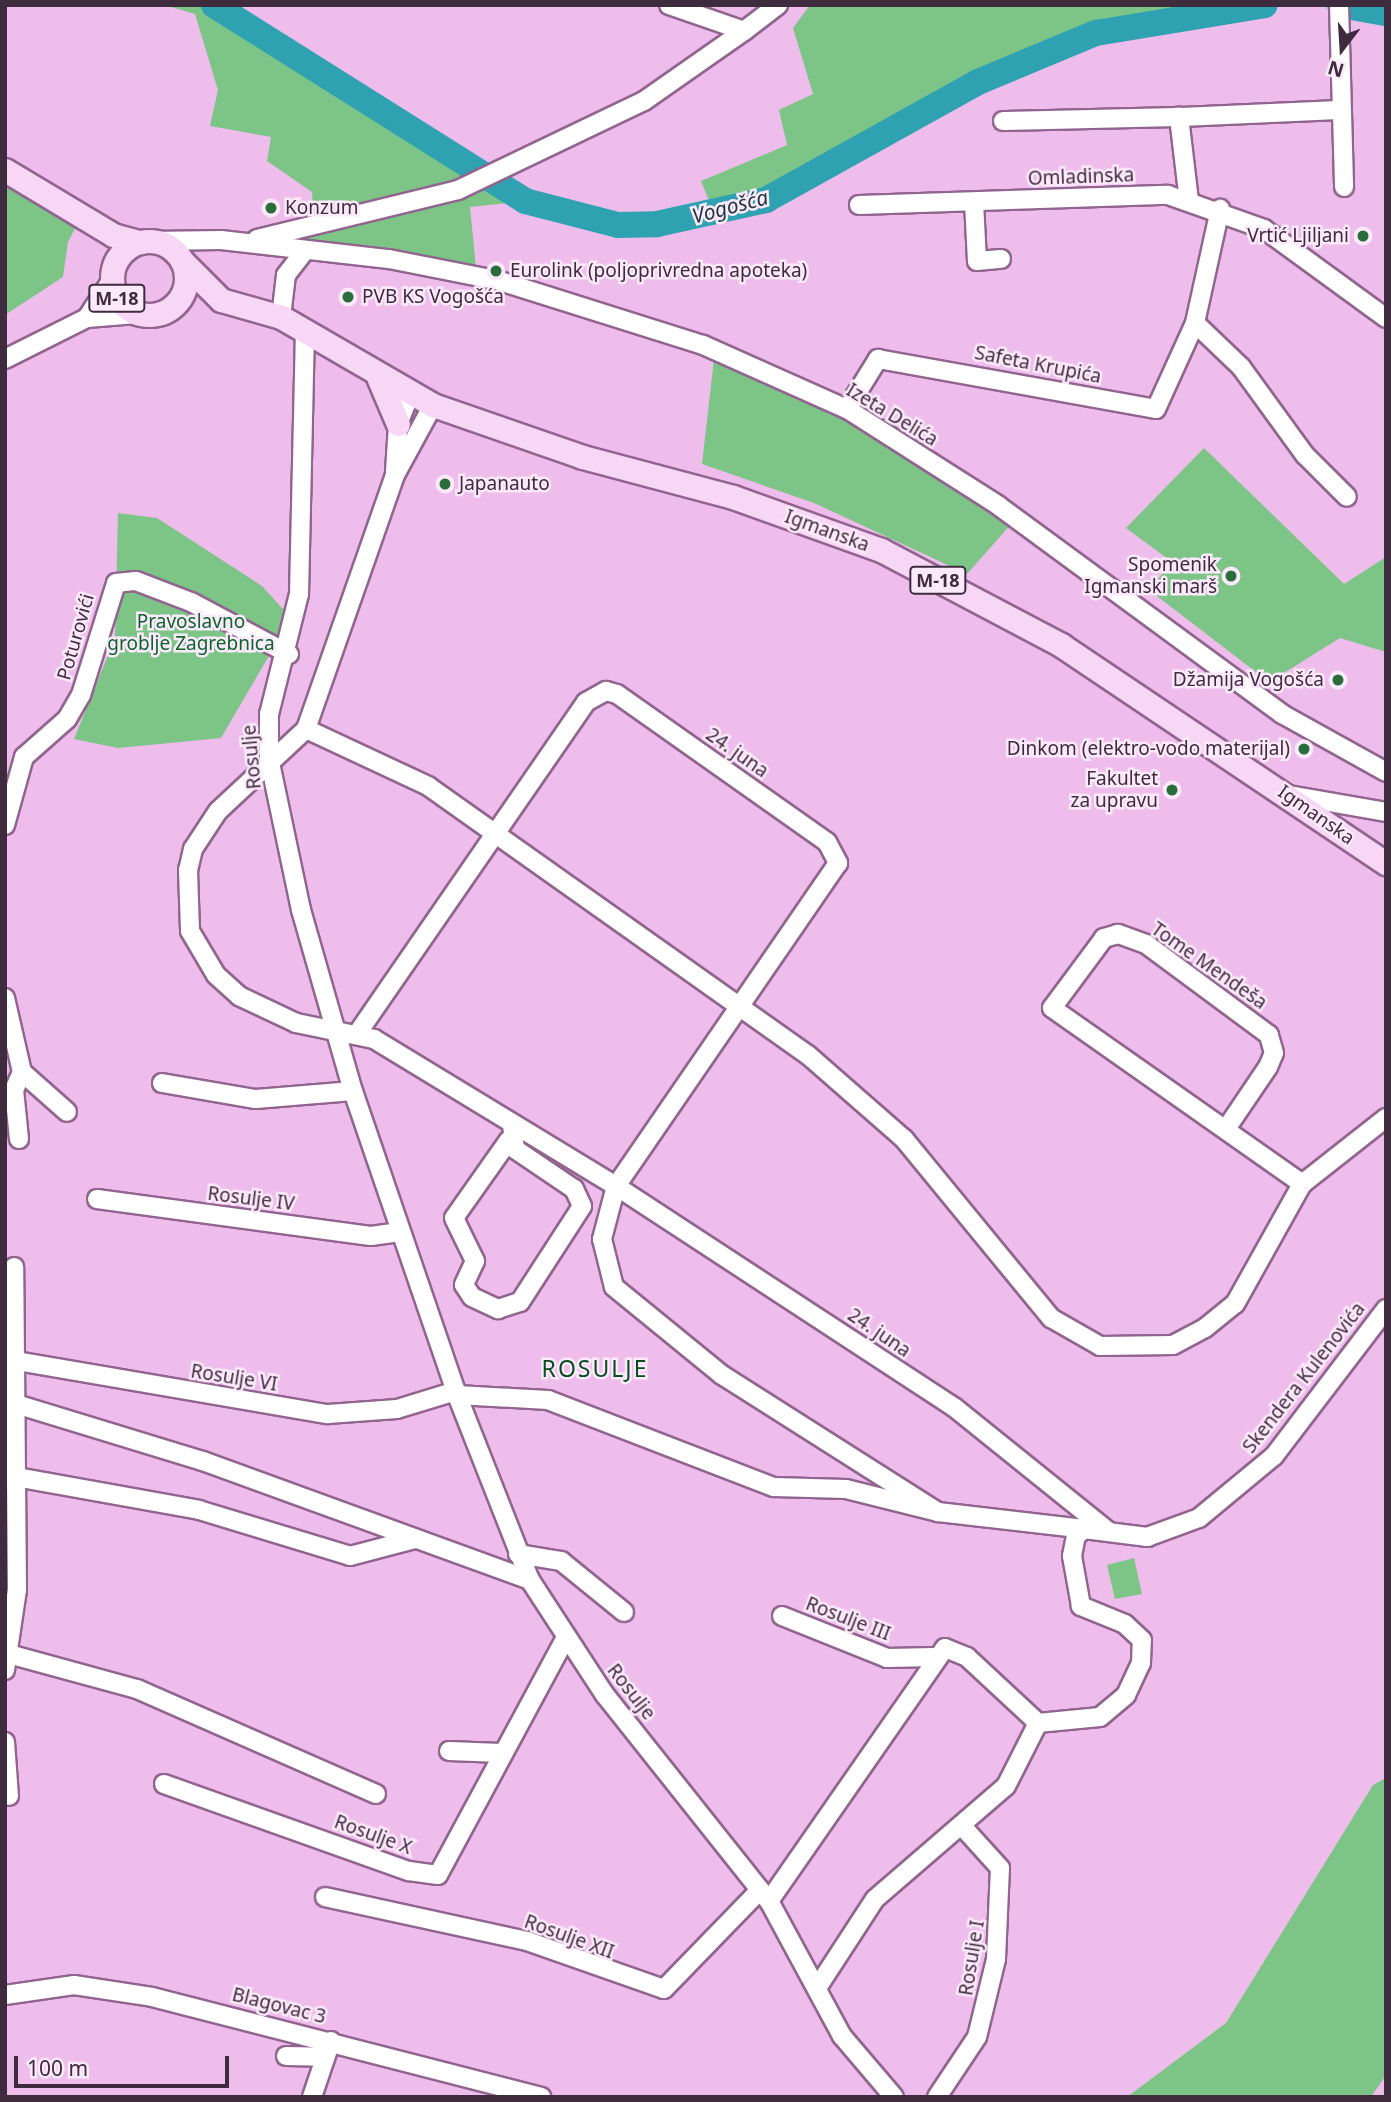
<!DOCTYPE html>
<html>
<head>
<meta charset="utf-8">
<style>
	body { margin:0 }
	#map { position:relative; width:1391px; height:2102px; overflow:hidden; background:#eebdeb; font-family:"Noto Sans",sans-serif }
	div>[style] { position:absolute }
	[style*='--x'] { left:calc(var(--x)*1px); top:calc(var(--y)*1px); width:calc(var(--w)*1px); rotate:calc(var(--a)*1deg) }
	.green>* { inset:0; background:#7cc587 }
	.river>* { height:26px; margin:-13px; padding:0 13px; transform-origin:13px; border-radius:13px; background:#2fa2b1 }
	.roads { filter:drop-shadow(2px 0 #91658f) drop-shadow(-2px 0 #91658f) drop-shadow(0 2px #91658f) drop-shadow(0 -2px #91658f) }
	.minor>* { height:18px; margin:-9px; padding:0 9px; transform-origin:9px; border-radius:9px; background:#fff }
	.major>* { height:23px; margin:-11.5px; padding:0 11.5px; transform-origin:11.5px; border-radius:11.5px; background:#f8d6f6 }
	.major>.ring { margin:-11.5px; padding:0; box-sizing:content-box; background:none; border:23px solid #f8d6f6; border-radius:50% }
	.dots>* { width:19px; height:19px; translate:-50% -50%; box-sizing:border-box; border:4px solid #fde9fc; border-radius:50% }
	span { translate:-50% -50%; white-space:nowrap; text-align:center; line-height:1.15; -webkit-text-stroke:5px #fde9fc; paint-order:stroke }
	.shield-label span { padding:2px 5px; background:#fde9fc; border:2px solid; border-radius:5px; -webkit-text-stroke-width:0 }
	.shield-label { font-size:18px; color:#3e2b3d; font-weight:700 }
	.street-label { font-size:19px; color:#3e2b3d }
	.poi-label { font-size:19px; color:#3e2b3d }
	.left { translate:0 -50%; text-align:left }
	.right { translate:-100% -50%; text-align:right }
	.park-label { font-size:19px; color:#0a6729 }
	.water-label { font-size:21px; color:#20393d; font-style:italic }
	.quarter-label { font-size:23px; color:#084d1e; letter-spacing:2px }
	.frame { position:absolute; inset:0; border:7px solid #3e2b3d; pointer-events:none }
	.north { position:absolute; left:1307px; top:14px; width:70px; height:70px; -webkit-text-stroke:5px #fde9fc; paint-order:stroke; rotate:197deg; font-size:19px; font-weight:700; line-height:28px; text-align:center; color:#3e2b3d }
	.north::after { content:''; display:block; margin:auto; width:24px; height:32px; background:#3e2b3d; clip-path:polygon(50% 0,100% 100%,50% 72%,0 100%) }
	.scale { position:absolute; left:14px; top:2056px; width:215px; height:32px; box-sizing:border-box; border:4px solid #3e2b3d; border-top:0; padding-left:9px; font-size:21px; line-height:24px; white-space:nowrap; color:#3e2b3d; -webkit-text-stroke:5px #fde9fc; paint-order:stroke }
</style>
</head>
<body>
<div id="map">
	<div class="green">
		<i style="clip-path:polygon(164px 5px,214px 5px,525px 201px,470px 207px,476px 268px,251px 243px,314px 227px,312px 192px,267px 161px,271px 137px,210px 126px,218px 90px,195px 14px)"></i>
		<i style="clip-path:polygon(810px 5px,1265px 5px,1162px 19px,1038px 53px,766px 200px,715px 215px,701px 181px,787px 145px,779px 110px,813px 94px,793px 28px)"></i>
		<i style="clip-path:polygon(5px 170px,82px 215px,68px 242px,63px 277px,5px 315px)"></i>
		<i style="clip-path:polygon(715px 350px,847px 409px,1013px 522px,967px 574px,814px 503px,702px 464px)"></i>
		<i style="clip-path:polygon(1204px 448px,1344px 584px,1386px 557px,1386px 652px,1340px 638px,1269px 682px,1149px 590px,1172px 562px,1126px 528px)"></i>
		<i style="clip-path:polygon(118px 513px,157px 518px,262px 586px,291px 618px,221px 738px,118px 748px,74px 739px,115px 638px)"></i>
		<i style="clip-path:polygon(1134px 1558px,1142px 1594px,1115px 1599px,1107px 1565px)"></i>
		<i style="clip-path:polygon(1386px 1778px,1386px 2075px,1371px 2097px,1127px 2097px,1226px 2023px,1373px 1785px)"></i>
	</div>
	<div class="river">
		<i style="--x:214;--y:5;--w:368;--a:32.2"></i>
		<i style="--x:525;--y:201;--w:96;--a:14.5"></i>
		<i style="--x:618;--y:225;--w:39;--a:-1"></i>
		<i style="--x:657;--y:224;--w:112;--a:-12.4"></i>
		<i style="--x:766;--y:200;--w:243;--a:-29.1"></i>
		<i style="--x:978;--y:82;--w:128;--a:-22.6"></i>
		<i style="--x:1096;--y:33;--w:171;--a:-9.4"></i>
		<i style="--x:1340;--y:5;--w:47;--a:9.9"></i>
	</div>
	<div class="roads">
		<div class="minor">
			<i style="--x:669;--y:5;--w:79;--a:19.1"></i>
			<i style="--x:744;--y:31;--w:43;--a:-37.4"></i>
			<i style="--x:1339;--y:5;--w:182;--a:88.4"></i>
			<i style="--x:1003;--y:121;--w:176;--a:-1.3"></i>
			<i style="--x:1189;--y:201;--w:85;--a:-96.8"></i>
			<i style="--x:1179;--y:117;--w:162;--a:-2.5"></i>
			<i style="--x:974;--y:202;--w:59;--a:87.1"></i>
			<i style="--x:977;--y:261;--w:24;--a:-5"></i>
			<i style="--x:859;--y:205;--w:309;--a:-1.9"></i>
			<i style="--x:1168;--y:195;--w:102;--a:19.5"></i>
			<i style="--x:1264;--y:229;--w:151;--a:36.1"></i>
			<i style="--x:257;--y:239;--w:207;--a:-13.7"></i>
			<i style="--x:458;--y:190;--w:206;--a:-25.6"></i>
			<i style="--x:644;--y:101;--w:122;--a:-35"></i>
			<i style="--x:151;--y:241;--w:70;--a:-0.8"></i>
			<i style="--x:221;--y:240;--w:169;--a:6.5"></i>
			<i style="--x:389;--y:259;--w:113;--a:11.2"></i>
			<i style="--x:500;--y:281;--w:213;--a:17.5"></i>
			<i style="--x:703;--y:345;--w:158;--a:24"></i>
			<i style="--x:847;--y:409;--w:180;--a:32.5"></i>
			<i style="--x:999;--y:506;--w:351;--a:36.3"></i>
			<i style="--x:1282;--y:714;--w:119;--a:29.1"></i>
			<i style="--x:281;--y:317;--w:42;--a:-83.2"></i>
			<i style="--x:286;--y:275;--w:31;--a:-52"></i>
			<i style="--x:87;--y:318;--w:50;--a:-4.6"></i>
			<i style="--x:1195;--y:323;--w:64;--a:43.7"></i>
			<i style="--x:1241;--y:367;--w:109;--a:54"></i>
			<i style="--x:1305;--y:455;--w:59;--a:45"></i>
			<i style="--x:305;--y:330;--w:264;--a:91.3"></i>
			<i style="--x:299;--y:594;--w:124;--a:104"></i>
			<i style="--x:269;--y:714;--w:44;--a:90"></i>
			<i style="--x:269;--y:758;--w:155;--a:78.1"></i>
			<i style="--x:301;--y:910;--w:188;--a:74"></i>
			<i style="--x:353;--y:1091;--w:321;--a:71.1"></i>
			<i style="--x:457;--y:1395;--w:199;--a:68.5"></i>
			<i style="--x:530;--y:1580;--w:137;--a:56.9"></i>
			<i style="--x:605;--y:1695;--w:263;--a:51.5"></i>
			<i style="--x:769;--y:1901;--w:153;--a:61.6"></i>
			<i style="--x:842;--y:2036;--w:80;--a:49.6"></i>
			<i style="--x:5;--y:359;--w:92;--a:-26.6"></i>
			<i style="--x:87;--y:318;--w:44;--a:-57"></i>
			<i style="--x:433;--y:405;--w:80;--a:118.5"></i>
			<i style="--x:395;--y:475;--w:269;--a:109.3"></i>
			<i style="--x:306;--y:729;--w:120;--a:137"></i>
			<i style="--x:218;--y:811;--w:45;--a:123.3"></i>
			<i style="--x:193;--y:849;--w:22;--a:103"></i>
			<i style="--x:188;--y:870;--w:61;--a:88.1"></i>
			<i style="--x:190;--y:931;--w:51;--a:59.4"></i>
			<i style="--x:216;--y:975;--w:31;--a:42"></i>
			<i style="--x:239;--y:996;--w:63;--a:25.3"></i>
			<i style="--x:296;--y:1023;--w:80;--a:11.6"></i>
			<i style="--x:374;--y:1039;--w:283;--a:31.3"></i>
			<i style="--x:616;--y:1186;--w:55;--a:104.8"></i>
			<i style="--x:602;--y:1239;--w:49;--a:76"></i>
			<i style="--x:614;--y:1287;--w:139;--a:39.2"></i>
			<i style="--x:722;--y:1375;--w:256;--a:32.4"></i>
			<i style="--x:847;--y:409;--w:59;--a:-58.2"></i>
			<i style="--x:878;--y:359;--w:282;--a:10.2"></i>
			<i style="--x:1156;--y:409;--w:94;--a:-65.6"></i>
			<i style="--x:1195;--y:323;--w:117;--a:-77.6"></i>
			<i style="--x:395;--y:471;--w:47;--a:-86.3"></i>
			<i style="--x:398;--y:424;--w:32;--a:-68"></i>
			<i style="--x:306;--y:729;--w:135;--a:25"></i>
			<i style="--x:428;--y:786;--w:466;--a:35.3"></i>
			<i style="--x:808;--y:1055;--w:128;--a:41.2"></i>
			<i style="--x:904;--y:1139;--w:232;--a:50.6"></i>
			<i style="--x:1051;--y:1318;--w:56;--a:29.7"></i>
			<i style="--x:1100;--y:1346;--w:73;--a:-0.8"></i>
			<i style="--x:1173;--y:1345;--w:36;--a:-28"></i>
			<i style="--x:1205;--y:1328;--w:38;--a:-39"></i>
			<i style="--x:1235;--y:1304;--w:137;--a:-60.8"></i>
			<i style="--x:1302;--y:1184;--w:107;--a:-38.2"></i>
			<i style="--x:1289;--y:795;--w:98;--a:9.9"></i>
			<i style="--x:5;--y:825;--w:71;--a:-74.4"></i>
			<i style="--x:24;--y:757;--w:57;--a:-41.5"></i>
			<i style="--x:67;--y:719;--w:28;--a:-60"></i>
			<i style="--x:81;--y:695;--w:117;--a:-72.6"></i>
			<i style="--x:116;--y:583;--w:20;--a:-6"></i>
			<i style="--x:136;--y:581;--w:59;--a:20.9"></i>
			<i style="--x:191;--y:602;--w:111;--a:28"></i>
			<i style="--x:5;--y:998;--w:76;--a:77.1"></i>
			<i style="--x:22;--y:1072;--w:60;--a:41.6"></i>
			<i style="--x:357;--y:1034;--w:403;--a:-55.4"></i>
			<i style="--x:586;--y:702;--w:23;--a:-29"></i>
			<i style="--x:606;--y:691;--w:11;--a:15"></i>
			<i style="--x:617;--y:694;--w:257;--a:35.2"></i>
			<i style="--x:827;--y:842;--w:24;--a:62"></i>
			<i style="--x:838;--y:863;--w:392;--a:124.5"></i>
			<i style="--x:616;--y:1186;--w:405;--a:33.2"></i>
			<i style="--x:955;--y:1408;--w:196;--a:38.8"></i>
			<i style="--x:162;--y:1083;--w:95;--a:9.7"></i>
			<i style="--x:256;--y:1099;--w:97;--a:-4.7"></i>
			<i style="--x:1226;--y:1129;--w:75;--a:-55.9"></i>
			<i style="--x:1268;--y:1067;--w:15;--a:-67"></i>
			<i style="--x:1274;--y:1053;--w:19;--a:-106"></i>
			<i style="--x:1269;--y:1035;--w:153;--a:-143.5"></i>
			<i style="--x:1146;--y:944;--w:30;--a:-160"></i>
			<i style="--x:1118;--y:934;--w:15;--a:164"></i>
			<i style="--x:1104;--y:938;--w:87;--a:126.6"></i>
			<i style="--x:1052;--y:1008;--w:306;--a:35.1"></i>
			<i style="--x:19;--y:1139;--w:49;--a:-95.8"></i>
			<i style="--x:14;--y:1090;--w:20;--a:-66"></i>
			<i style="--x:509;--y:1140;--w:95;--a:125.2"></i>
			<i style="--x:454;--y:1218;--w:48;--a:64"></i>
			<i style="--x:475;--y:1261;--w:26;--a:115"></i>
			<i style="--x:464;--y:1285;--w:14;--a:56"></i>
			<i style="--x:472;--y:1297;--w:29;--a:25"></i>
			<i style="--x:498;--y:1309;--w:23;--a:-18"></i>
			<i style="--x:520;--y:1302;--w:114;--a:-57.1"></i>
			<i style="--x:582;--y:1206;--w:19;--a:-115"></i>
			<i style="--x:574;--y:1189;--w:71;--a:-145.9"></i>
			<i style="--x:515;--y:1149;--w:26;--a:-97"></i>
			<i style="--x:97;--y:1199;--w:276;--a:7.7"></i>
			<i style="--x:371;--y:1236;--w:29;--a:-8"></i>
			<i style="--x:5;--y:1359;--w:328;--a:9.7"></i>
			<i style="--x:328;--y:1414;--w:69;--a:-4.1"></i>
			<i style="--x:397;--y:1409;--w:62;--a:-17"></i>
			<i style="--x:457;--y:1395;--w:91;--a:3.1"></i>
			<i style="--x:548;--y:1400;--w:242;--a:21.1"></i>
			<i style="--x:774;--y:1487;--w:72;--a:1.6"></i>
			<i style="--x:846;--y:1489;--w:95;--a:14"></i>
			<i style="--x:938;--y:1512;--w:147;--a:6.6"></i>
			<i style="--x:16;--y:1404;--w:195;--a:17"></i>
			<i style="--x:203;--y:1461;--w:348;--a:20"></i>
			<i style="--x:5;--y:1475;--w:197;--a:10.2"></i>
			<i style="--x:199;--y:1510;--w:158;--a:16.9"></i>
			<i style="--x:350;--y:1556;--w:67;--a:-14.7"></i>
			<i style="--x:518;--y:1554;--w:44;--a:9.2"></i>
			<i style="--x:561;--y:1561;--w:81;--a:39"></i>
			<i style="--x:782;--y:1616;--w:113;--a:21.8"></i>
			<i style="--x:887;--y:1658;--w:47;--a:-1.2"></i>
			<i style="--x:5;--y:1653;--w:137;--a:15.3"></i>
			<i style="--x:137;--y:1689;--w:261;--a:23.7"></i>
			<i style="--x:5;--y:1670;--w:81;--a:-81.5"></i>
			<i style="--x:17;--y:1590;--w:323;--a:-90.5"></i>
			<i style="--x:5;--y:1742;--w:54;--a:85.8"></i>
			<i style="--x:449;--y:1751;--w:52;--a:2.2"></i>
			<i style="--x:164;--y:1784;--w:260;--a:19.6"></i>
			<i style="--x:409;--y:1871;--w:29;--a:8"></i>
			<i style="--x:438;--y:1875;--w:270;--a:-61.7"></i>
			<i style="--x:325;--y:1897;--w:207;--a:12.3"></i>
			<i style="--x:527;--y:1941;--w:145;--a:19.3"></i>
			<i style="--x:664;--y:1989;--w:138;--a:-45.9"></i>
			<i style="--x:769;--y:1901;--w:308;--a:-55.2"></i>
			<i style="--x:945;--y:1648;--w:24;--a:22"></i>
			<i style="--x:967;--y:1657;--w:97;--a:42.9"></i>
			<i style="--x:817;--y:1988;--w:106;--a:-56.9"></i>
			<i style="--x:875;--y:1899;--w:173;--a:-40.8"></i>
			<i style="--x:1006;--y:1786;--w:71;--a:-63.1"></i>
			<i style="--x:1038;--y:1723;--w:62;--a:-5.5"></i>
			<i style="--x:1100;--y:1717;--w:34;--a:-40"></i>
			<i style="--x:1126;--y:1695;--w:35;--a:-65"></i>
			<i style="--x:1141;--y:1663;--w:23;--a:-88"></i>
			<i style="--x:1142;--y:1640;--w:23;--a:-137"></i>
			<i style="--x:1125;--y:1624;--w:48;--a:-157.8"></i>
			<i style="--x:1081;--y:1606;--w:51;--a:-100.2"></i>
			<i style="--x:1072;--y:1556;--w:20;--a:-79"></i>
			<i style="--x:1076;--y:1536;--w:11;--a:-41"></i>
			<i style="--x:1084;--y:1529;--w:64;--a:7.2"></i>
			<i style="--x:1147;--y:1537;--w:55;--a:-20.1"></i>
			<i style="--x:1199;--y:1518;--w:97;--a:-39.6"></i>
			<i style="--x:1274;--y:1456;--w:185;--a:-52.7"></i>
			<i style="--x:5;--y:1995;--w:70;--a:-8.2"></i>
			<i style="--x:74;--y:1985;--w:79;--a:8.7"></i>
			<i style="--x:152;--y:1997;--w:402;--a:14.4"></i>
			<i style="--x:286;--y:2056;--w:39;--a:1"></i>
			<i style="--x:312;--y:2097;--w:59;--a:-71.3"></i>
			<i style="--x:937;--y:2097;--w:72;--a:-56.3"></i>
			<i style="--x:977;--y:2037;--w:80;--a:-76.3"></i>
			<i style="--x:996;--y:1959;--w:91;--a:-87.5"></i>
			<i style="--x:1000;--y:1868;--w:55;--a:-132.1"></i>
		</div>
		<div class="major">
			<i style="--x:5;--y:170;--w:126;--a:31"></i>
			<i style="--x:113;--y:235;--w:28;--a:15"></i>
			<i class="ring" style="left:112px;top:241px;width:51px;height:51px"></i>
			<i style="--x:183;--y:262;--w:54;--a:45"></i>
			<i style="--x:221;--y:300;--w:62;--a:15.8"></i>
			<i style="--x:281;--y:317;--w:176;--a:30.1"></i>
			<i style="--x:433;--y:405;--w:159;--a:19.1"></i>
			<i style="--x:583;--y:457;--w:155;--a:14.9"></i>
			<i style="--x:733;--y:497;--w:157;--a:19.7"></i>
			<i style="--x:881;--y:550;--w:204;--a:27.8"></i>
			<i style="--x:1061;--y:645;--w:391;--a:33.9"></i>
			<i style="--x:378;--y:377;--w:51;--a:66.9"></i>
		</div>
	</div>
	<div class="dots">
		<i style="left:271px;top:208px;background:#296d38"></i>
		<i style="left:1363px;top:236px;background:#296d38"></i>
		<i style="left:496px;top:271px;background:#296d38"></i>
		<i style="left:348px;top:297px;background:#296d38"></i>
		<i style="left:445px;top:484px;background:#296d38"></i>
		<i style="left:1231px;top:576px;background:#296d38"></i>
		<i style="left:1338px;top:680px;background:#296d38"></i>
		<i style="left:1304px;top:749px;background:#296d38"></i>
		<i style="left:1172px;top:790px;background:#296d38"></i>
	</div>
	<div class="shield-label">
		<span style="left:117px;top:298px">M-18</span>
		<span style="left:938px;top:580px">M-18</span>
	</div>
	<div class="street-label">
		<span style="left:1081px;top:177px;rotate:-2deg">Omladinska</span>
		<span style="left:1038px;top:365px;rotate:11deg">Safeta Krupića</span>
		<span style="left:892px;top:415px;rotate:31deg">Izeta Delića</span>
		<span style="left:827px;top:531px;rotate:20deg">Igmanska</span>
		<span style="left:76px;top:637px;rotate:-74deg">Poturovići</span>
		<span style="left:737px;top:753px;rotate:35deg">24. juna</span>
		<span style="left:252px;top:757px;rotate:-95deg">Rosulje</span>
		<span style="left:1316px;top:815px;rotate:35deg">Igmanska</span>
		<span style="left:1209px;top:966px;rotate:35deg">Tome Mendeša</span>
		<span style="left:251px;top:1199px;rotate:7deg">Rosulje IV</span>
		<span style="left:879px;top:1333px;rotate:34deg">24. juna</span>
		<span style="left:234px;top:1378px;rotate:9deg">Rosulje VI</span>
		<span style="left:1304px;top:1378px;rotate:-52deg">Skendera Kulenovića</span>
		<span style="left:848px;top:1619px;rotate:21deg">Rosulje III</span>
		<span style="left:631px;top:1692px;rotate:52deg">Rosulje</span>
		<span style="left:373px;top:1835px;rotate:20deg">Rosulje X</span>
		<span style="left:569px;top:1937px;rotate:20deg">Rosulje XII</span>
		<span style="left:972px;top:1958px;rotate:-81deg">Rosulje I</span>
		<span style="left:279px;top:2006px;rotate:14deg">Blagovac 3</span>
	</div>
	<div class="poi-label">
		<span class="left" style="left:285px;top:208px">Konzum</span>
		<span class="right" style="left:1349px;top:236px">Vrtić Ljiljani</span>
		<span class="left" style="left:510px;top:271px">Eurolink (poljoprivredna apoteka)</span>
		<span class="left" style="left:362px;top:297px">PVB KS Vogošća</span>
		<span class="left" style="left:459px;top:484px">Japanauto</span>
		<span class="right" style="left:1217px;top:576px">Spomenik<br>Igmanski marš</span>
		<span class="right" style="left:1324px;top:680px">Džamija Vogošća</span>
		<span class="right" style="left:1290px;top:749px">Dinkom (elektro-vodo materijal)</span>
		<span class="right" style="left:1158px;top:790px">Fakultet<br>za upravu</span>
	</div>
	<div class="park-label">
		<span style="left:191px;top:633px">Pravoslavno<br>groblje Zagrebnica</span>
	</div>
	<div class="water-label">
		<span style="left:730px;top:206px;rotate:-15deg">Vogošća</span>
	</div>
	<div class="quarter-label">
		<span style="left:595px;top:1368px">ROSULJE</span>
	</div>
	<div class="frame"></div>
	<div class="north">N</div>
	<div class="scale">100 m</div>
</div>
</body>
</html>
